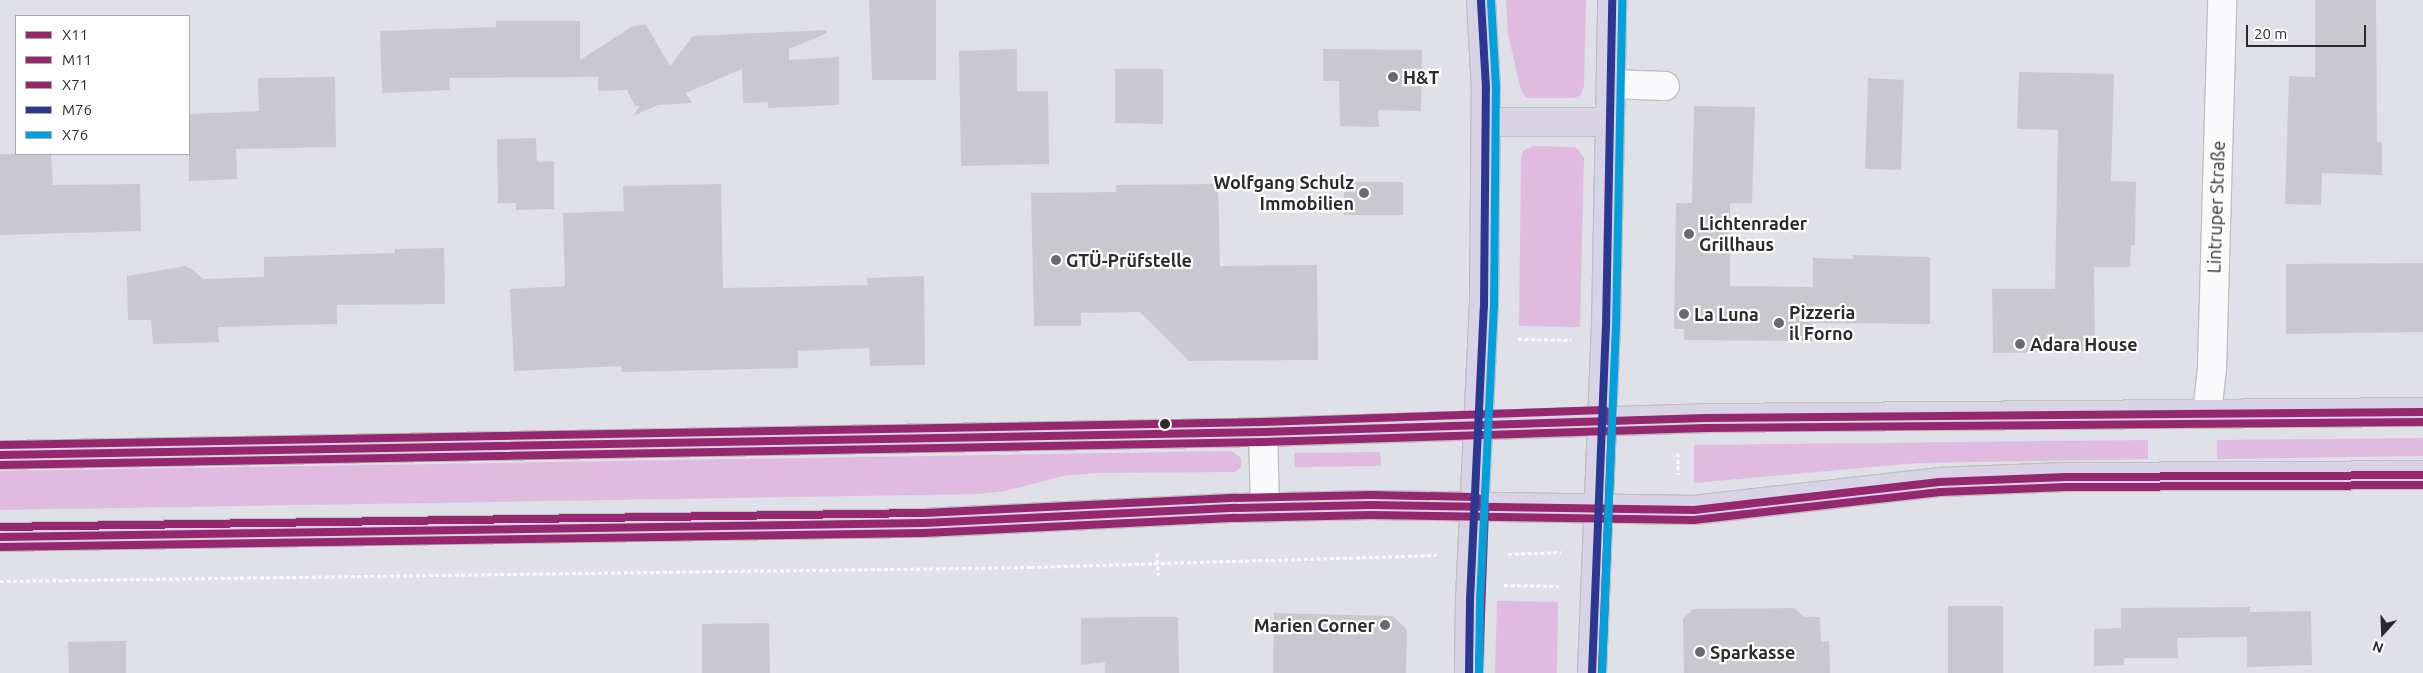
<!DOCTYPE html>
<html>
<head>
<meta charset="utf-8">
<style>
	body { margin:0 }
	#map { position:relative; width:2423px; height:673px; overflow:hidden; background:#e0e0e8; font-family:Ubuntu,sans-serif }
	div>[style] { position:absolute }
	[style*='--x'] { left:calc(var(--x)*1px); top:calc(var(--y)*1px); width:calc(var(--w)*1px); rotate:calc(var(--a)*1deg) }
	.green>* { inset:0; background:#e1bae0 }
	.building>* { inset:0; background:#c8c8ce }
	.path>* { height:3px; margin-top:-1.5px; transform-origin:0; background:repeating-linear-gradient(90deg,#fafafc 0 4px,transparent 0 6.5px) }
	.roads { filter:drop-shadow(1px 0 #bfc0c0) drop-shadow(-1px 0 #bfc0c0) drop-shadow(0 1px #bfc0c0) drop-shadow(0 -1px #bfc0c0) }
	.minor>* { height:28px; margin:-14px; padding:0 14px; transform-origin:14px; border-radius:14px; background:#fafafc }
	.major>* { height:28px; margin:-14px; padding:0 14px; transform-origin:14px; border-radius:14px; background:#d8d4e5 }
	.bus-1>* { height:8px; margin:-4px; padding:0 4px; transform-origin:4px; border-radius:4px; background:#95276e }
	.bus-2>* { height:8px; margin:-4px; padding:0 4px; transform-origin:4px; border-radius:4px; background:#95276e }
	.bus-3>* { height:8px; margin:-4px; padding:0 4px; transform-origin:4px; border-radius:4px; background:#95276e }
	.bus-4>* { height:8px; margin:-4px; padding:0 4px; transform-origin:4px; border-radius:4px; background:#2c3792 }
	.bus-5>* { height:8px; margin:-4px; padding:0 4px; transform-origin:4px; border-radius:4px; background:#04a0db }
	.dots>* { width:14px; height:14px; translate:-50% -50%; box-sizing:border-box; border:2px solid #fff; border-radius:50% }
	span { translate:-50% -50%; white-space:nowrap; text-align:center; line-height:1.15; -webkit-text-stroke:4.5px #fff; paint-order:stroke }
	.poi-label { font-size:18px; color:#2b2b2b; font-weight:700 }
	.left { translate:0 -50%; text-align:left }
	.right { translate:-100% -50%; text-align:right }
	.street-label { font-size:18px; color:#2b2b2b }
	.legend { position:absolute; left:15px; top:15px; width:175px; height:140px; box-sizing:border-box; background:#fff; border:1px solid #aaa; margin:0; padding:6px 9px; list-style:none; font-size:15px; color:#2b2b2b }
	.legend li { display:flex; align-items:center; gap:10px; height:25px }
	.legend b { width:25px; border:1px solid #aaa }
	.north { position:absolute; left:2358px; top:608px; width:50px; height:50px; -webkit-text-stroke:4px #fff; paint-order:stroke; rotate:200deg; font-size:14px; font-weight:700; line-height:20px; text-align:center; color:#2b2b2b }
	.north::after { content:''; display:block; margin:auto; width:18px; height:22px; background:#2b2b2b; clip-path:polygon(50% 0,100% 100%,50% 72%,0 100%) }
	.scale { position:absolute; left:2246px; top:25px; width:120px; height:22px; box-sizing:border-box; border:2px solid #2b2b2b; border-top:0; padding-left:6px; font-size:15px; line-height:18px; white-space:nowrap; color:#2b2b2b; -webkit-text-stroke:4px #fff; paint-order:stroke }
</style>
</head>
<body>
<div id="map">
	<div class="green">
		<i style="clip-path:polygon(1506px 0,1586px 0,1584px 86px,1581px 95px,1574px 98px,1530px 98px,1526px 97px,1521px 91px,1508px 34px)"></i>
		<i style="clip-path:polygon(1533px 146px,1575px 147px,1578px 149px,1584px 158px,1580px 327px,1519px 326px,1521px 158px,1523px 151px)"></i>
		<i style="clip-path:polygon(2423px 438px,2423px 456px,2217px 459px,2217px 440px)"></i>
		<i style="clip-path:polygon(2148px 440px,2148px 459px,1918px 463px,1694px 483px,1694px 445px)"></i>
		<i style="clip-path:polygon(1232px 451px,1241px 458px,1241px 467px,1235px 472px,1097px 473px,1063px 476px,1005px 491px,980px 494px,0 510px,0 471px)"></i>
		<i style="clip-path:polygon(1380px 452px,1381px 466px,1295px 467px,1294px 453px)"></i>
		<i style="clip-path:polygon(1497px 601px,1558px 602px,1557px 673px,1495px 673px)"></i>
	</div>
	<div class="building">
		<i style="clip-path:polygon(869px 0,936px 0,936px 80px,872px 80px)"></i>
		<i style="clip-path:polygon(2315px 0,2376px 0,2377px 142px,2382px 142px,2382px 175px,2322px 173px,2321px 205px,2285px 204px,2289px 76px,2315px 77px)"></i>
		<i style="clip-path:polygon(496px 21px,580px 21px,580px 60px,633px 26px,646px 25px,670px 66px,693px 36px,826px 30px,827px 33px,789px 49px,789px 60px,839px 57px,839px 105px,768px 108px,768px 102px,743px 103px,742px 69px,686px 93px,692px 103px,658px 105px,633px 116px,640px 106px,635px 106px,627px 90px,598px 91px,598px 77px,449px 78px,450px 90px,382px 93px,380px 31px,496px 27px)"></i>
		<i style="clip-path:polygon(1017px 49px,1017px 91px,1048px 91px,1049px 164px,961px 166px,959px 51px)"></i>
		<i style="clip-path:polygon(1323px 49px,1422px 50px,1421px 111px,1378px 110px,1379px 127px,1340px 126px,1339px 81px,1323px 81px)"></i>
		<i style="clip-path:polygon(1115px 69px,1163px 69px,1163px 124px,1115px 123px)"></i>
		<i style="clip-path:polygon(2019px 72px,2114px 74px,2111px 181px,2136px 182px,2135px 245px,2131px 245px,2130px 267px,2094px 267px,2095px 352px,1993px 353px,1992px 289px,2055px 289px,2058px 130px,2017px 129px)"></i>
		<i style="clip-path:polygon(335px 77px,336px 147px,236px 149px,237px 179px,189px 181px,189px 114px,259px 111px,258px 78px)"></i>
		<i style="clip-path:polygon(1868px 78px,1904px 80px,1901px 170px,1865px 169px)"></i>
		<i style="clip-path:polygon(1694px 106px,1755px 107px,1752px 203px,1730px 203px,1730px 286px,1813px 287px,1813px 258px,1853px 259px,1853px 255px,1930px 257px,1930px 324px,1813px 323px,1812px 341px,1684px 340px,1684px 329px,1674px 329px,1676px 203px,1692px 203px)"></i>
		<i style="clip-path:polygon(536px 138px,537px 162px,554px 161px,554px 209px,516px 210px,516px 203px,498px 203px,497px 139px)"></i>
		<i style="clip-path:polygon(0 154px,51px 154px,53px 185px,140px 184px,141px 231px,0 235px)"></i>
		<i style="clip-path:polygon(1344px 182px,1403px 182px,1403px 215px,1344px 215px)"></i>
		<i style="clip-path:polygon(721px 184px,723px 288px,868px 285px,867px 278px,924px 276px,925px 365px,870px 366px,869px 348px,798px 351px,798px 368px,622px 372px,621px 366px,514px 371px,510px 289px,565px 286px,563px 213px,624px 211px,623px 186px)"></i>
		<i style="clip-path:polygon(1218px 184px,1220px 266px,1317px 265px,1318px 360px,1189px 361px,1140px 312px,1081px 313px,1081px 326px,1034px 326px,1031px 193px,1116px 192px,1116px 185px)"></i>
		<i style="clip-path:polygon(444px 248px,445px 304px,337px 305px,337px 324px,218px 327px,219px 342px,153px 344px,151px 320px,128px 320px,127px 276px,185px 266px,193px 270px,203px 279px,264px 277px,264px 257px,395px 253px,395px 249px)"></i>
		<i style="clip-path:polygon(2423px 263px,2423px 332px,2286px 334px,2286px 264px)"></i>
		<i style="clip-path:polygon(1948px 606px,2003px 606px,2003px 673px,1948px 673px)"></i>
		<i style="clip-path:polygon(2250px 607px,2250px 612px,2311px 611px,2312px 665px,2247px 667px,2247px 637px,2177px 638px,2178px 658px,2124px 658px,2124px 665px,2094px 666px,2094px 629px,2121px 628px,2121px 608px)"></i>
		<i style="clip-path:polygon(1794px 608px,1804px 617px,1820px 617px,1821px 642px,1829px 641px,1830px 673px,1684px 673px,1683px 619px,1693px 609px)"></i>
		<i style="clip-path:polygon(1274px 613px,1393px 616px,1407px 630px,1406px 673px,1273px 673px)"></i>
		<i style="clip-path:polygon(1141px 617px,1178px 617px,1179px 673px,1105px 673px,1105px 662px,1081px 665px,1081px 618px)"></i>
		<i style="clip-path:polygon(769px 623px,770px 673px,702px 673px,702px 624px)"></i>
		<i style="clip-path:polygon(126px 641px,126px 673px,69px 673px,68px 642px)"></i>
	</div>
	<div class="path">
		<i style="--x:1518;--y:339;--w:53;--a:1.1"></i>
		<i style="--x:1678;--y:453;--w:21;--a:90"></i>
		<i style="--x:1157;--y:553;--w:22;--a:87"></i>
		<i style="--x:1508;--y:554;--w:53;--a:-2.2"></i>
		<i style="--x:0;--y:581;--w:1031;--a:-0.78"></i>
		<i style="--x:1031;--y:567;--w:406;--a:-1.7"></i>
		<i style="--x:1504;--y:585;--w:55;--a:1"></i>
	</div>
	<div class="roads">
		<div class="minor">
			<i style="--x:1611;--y:84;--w:54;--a:2.1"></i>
			<i style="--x:2207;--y:414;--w:46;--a:-83.8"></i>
			<i style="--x:2212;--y:368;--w:368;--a:-88.4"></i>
			<i style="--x:1263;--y:432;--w:75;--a:88.5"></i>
		</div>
		<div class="major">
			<i style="--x:1486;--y:122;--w:124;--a:0"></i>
			<i style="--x:0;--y:455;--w:1263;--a:-1.04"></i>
			<i style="--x:1263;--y:432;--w:443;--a:-1.8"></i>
			<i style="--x:1706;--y:418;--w:717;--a:-0.48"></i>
			<i style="--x:0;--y:537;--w:924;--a:-0.87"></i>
			<i style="--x:924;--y:523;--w:312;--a:-2.8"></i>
			<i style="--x:1236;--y:508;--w:135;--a:-1.3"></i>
			<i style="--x:1371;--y:505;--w:323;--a:0.9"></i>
			<i style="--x:1694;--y:510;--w:247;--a:-6.5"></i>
			<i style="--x:1939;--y:482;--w:127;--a:-2.3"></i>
			<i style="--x:2066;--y:477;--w:357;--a:-0.3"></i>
			<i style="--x:1469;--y:673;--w:73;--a:-89.2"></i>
			<i style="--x:1470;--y:600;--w:294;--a:-87.3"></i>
			<i style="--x:1484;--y:306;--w:218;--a:-89.5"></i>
			<i style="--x:1486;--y:88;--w:88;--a:-93.3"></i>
			<i style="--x:1592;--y:673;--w:346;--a:-87.7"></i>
			<i style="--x:1606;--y:327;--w:327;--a:-88.9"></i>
		</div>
	</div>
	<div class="bus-1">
		<i style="--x:0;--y:455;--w:1263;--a:-1.04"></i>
		<i style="--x:1263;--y:432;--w:443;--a:-1.8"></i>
		<i style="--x:1706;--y:418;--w:717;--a:-0.48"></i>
		<i style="--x:0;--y:537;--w:924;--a:-0.87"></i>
		<i style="--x:924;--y:523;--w:312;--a:-2.8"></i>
		<i style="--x:1236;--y:508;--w:135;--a:-1.3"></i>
		<i style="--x:1371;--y:505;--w:323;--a:0.9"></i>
		<i style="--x:1694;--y:510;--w:247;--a:-6.5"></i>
		<i style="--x:1939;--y:482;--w:127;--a:-2.3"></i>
		<i style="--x:2066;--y:477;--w:357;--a:-0.3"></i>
	</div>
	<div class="bus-2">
		<i style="--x:0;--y:465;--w:1263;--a:-1.04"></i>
		<i style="--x:1263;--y:442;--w:443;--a:-1.8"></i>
		<i style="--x:1706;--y:428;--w:717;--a:-0.48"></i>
		<i style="--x:0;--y:547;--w:924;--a:-0.87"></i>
		<i style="--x:924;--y:533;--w:312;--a:-2.8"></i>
		<i style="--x:1236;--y:518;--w:135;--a:-1.3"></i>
		<i style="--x:1371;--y:515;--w:323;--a:0.9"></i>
		<i style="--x:1694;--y:520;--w:248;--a:-6.5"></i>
		<i style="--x:1940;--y:492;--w:126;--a:-2.3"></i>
		<i style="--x:2066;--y:487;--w:357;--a:-0.3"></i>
	</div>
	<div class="bus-3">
		<i style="--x:0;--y:445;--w:1263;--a:-1.04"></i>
		<i style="--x:1263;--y:422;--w:341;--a:-2"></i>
		<i style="--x:1604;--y:410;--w:7;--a:34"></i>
		<i style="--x:1610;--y:414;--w:6;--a:72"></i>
		<i style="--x:1612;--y:420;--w:253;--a:92.3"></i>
		<i style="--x:0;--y:527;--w:924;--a:-0.87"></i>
		<i style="--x:924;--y:513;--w:312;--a:-2.8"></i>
		<i style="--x:1236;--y:498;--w:135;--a:-1.3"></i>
		<i style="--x:1371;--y:495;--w:105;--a:1.1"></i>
		<i style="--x:1476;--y:497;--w:7;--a:27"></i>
		<i style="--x:1482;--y:500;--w:7;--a:63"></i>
		<i style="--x:1485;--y:506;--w:167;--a:92.1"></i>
	</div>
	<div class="bus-4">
		<i style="--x:1469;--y:673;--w:73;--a:-89.2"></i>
		<i style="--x:1470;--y:600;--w:294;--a:-87.3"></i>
		<i style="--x:1484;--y:306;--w:218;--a:-89.5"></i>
		<i style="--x:1486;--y:88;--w:88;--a:-93.3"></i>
		<i style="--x:1592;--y:673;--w:346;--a:-87.7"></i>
		<i style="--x:1606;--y:327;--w:327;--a:-88.9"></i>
	</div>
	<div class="bus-5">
		<i style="--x:1479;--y:673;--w:73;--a:-89.2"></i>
		<i style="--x:1480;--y:600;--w:294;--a:-87.3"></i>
		<i style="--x:1494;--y:306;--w:218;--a:-89.5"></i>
		<i style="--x:1496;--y:88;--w:88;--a:-93.3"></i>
		<i style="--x:1602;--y:673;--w:346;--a:-87.7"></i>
		<i style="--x:1616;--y:327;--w:327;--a:-88.9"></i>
	</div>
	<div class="dots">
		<i style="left:1393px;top:77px;background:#6a6a6d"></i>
		<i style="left:1364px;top:193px;background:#6a6a6d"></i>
		<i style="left:1689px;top:234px;background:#6a6a6d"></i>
		<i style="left:1056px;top:260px;background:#6a6a6d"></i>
		<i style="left:1684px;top:314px;background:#6a6a6d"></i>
		<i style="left:1779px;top:323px;background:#6a6a6d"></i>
		<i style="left:2020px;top:344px;background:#6a6a6d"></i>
		<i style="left:1165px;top:424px;background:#2b2b2b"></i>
		<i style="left:1385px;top:625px;background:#6a6a6d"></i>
		<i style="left:1700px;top:652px;background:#6a6a6d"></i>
	</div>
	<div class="poi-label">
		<span class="left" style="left:1403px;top:77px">H&amp;T</span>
		<span class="right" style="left:1354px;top:193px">Wolfgang Schulz<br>Immobilien</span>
		<span class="left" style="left:1699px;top:234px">Lichtenrader<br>Grillhaus</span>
		<span class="left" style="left:1066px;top:260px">GTÜ-Prüfstelle</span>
		<span class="left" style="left:1789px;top:323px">Pizzeria<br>il Forno</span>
		<span class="left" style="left:1694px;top:314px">La Luna</span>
		<span class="left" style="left:2030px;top:344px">Adara House</span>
		<span class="right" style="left:1375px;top:625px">Marien Corner</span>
		<span class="left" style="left:1710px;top:652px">Sparkasse</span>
	</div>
	<div class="street-label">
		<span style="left:2216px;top:207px;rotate:-88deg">Lintruper Straße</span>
	</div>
	<ul class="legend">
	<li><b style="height:6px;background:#95276e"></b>X11</li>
	<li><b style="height:6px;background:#95276e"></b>M11</li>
	<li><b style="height:6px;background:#95276e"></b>X71</li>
	<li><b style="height:6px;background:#2c3792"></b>M76</li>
	<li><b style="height:6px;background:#04a0db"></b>X76</li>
	</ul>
	<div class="north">N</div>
	<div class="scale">20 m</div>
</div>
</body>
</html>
